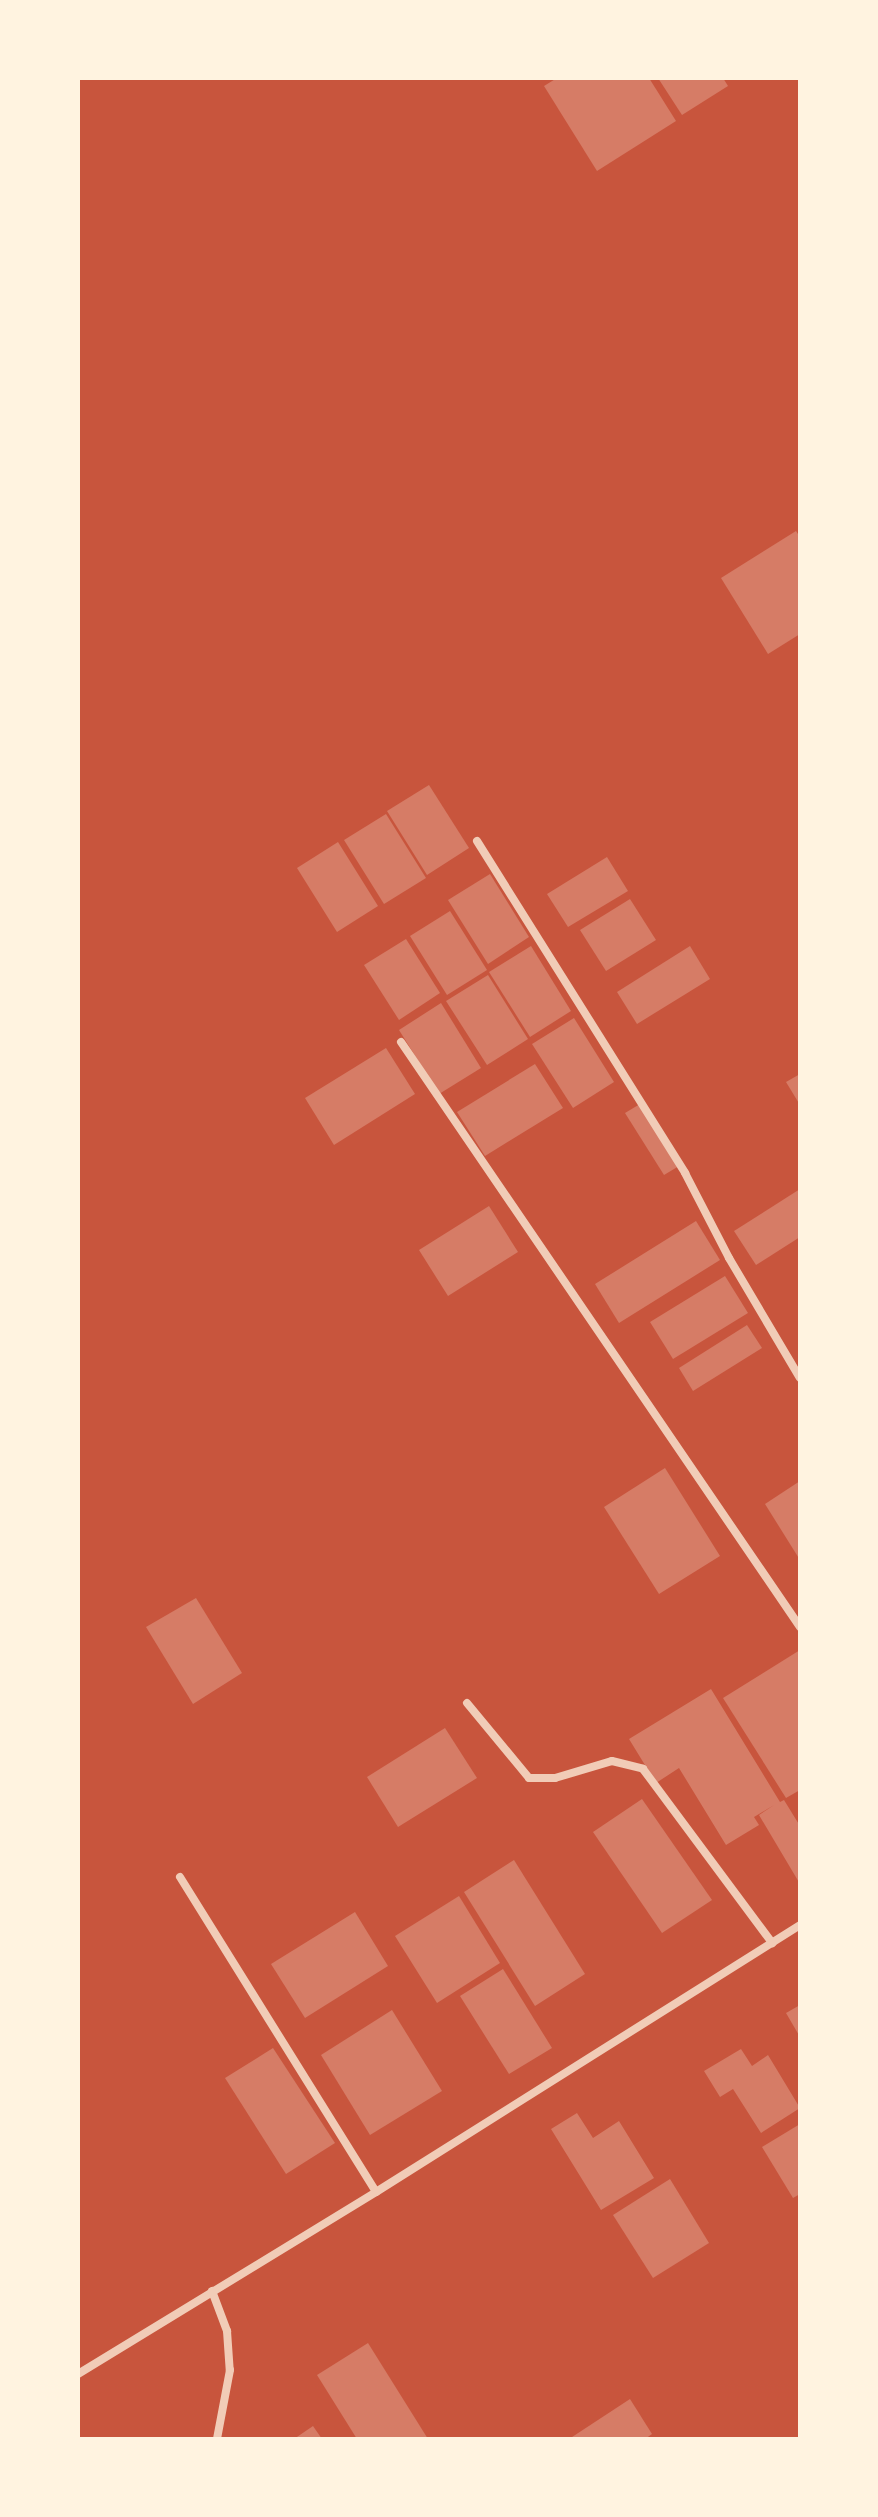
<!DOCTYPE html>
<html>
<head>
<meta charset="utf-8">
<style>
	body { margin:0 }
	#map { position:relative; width:878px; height:2517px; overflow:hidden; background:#c8553d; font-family:Lato,sans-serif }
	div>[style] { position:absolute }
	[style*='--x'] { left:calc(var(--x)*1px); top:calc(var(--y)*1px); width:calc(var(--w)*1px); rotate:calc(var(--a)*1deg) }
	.building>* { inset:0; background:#d67c66 }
	.minor>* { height:8px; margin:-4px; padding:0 4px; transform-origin:4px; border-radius:4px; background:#f1ccb7 }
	span { translate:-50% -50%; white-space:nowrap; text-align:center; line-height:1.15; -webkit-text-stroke:7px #fff3e0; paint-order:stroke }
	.frame { position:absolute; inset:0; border:80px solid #fff3e0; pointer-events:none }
</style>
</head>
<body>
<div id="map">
	<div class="building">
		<i style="clip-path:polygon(557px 78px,649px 78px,676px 121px,597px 171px,544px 86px)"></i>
		<i style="clip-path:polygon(658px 78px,723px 78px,728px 86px,682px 115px)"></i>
		<i style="clip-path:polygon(796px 531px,800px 537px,800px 634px,768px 654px,721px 578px)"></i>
		<i style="clip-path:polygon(429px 785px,469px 848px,427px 875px,387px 811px)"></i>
		<i style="clip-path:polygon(386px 814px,426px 878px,384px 904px,344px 840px)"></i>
		<i style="clip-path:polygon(338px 842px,378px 906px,337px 932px,297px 868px)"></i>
		<i style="clip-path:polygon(607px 857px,628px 891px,568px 927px,547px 894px)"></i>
		<i style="clip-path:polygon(490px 874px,529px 937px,488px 964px,448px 900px)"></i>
		<i style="clip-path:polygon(630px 899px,656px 940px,606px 971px,580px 930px)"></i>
		<i style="clip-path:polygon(450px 911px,487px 970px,447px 995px,410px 936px)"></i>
		<i style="clip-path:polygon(406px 939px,440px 993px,399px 1020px,364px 965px)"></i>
		<i style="clip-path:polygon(531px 946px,571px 1011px,530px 1037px,489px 972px)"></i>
		<i style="clip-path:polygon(690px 946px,710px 979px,637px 1024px,617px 992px)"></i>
		<i style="clip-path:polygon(488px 975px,528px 1039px,487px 1065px,446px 1001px)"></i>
		<i style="clip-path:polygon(441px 1003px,481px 1068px,439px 1094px,399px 1030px)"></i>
		<i style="clip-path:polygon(574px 1018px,614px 1082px,573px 1108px,532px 1044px)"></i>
		<i style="clip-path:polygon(386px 1048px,415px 1094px,334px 1145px,305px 1098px)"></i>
		<i style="clip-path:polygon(535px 1064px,563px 1108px,485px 1156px,457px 1112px)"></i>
		<i style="clip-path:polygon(800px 1074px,800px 1105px,786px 1082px)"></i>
		<i style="clip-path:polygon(640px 1104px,679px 1166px,664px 1175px,625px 1113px)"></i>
		<i style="clip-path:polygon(800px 1189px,800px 1237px,756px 1265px,734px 1231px)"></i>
		<i style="clip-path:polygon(489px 1206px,518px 1252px,448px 1296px,419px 1250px)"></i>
		<i style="clip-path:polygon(696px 1221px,720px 1260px,619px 1323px,595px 1284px)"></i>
		<i style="clip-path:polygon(725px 1276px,748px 1313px,673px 1359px,650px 1322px)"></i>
		<i style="clip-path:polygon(747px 1325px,762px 1348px,693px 1391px,679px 1368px)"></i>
		<i style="clip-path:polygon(665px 1468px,720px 1556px,659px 1594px,604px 1507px)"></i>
		<i style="clip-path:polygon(800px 1481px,800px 1560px,765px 1504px)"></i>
		<i style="clip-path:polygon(196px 1598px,242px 1673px,193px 1704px,146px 1627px)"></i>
		<i style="clip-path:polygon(800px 1650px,800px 1790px,786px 1798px,723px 1698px)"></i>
		<i style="clip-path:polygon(711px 1689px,780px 1802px,784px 1800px,800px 1826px,800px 1884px,759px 1815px,774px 1805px,754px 1817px,759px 1825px,726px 1845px,679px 1768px,656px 1783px,629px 1739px)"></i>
		<i style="clip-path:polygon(445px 1728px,477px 1778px,398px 1827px,367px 1777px)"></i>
		<i style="clip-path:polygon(642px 1799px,712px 1900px,662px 1933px,593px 1832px)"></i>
		<i style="clip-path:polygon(514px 1860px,585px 1974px,535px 2006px,464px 1892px)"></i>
		<i style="clip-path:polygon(459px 1896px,500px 1963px,437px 2003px,395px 1936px)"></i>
		<i style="clip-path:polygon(355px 1912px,388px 1966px,305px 2018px,271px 1964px)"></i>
		<i style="clip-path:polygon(503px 1969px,552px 2048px,509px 2074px,460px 1996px)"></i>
		<i style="clip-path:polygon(800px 2005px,800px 2037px,786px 2013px)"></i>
		<i style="clip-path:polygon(392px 2010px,442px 2091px,370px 2135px,321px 2055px)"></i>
		<i style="clip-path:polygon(273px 2048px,335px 2143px,286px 2174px,225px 2078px)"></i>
		<i style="clip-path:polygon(741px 2049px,752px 2066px,768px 2055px,800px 2108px,761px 2133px,733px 2089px,720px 2097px,704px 2071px)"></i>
		<i style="clip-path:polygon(577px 2113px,593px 2138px,619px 2121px,654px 2178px,601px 2210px,551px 2129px)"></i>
		<i style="clip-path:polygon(800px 2124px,800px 2194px,793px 2198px,762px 2147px)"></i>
		<i style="clip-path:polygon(670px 2179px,709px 2243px,653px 2278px,613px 2215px)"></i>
		<i style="clip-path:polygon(368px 2343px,428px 2439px,357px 2439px,317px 2375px)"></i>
		<i style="clip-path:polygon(630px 2399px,652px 2434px,645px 2439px,569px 2439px)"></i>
		<i style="clip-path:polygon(313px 2426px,322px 2439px,294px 2439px)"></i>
	</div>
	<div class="minor">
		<i style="--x:477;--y:841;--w:392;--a:57.9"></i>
		<i style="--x:685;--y:1173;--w:96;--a:62.6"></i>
		<i style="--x:729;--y:1258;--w:139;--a:59.4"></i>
		<i style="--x:401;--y:1042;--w:708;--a:55.7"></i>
		<i style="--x:467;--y:1703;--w:97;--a:50.4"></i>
		<i style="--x:529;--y:1778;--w:26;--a:0"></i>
		<i style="--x:555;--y:1778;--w:59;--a:-16.6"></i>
		<i style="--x:612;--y:1761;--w:32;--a:14"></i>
		<i style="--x:643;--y:1769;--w:217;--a:53.4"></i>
		<i style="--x:180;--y:1877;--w:371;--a:58.1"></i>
		<i style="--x:212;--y:2291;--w:43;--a:69.4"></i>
		<i style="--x:227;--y:2331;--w:39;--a:86"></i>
		<i style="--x:230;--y:2370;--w:70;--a:100.7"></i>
		<i style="--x:78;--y:2374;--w:349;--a:-31.4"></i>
		<i style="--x:376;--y:2192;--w:501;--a:-32.2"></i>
	</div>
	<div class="frame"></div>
</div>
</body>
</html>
